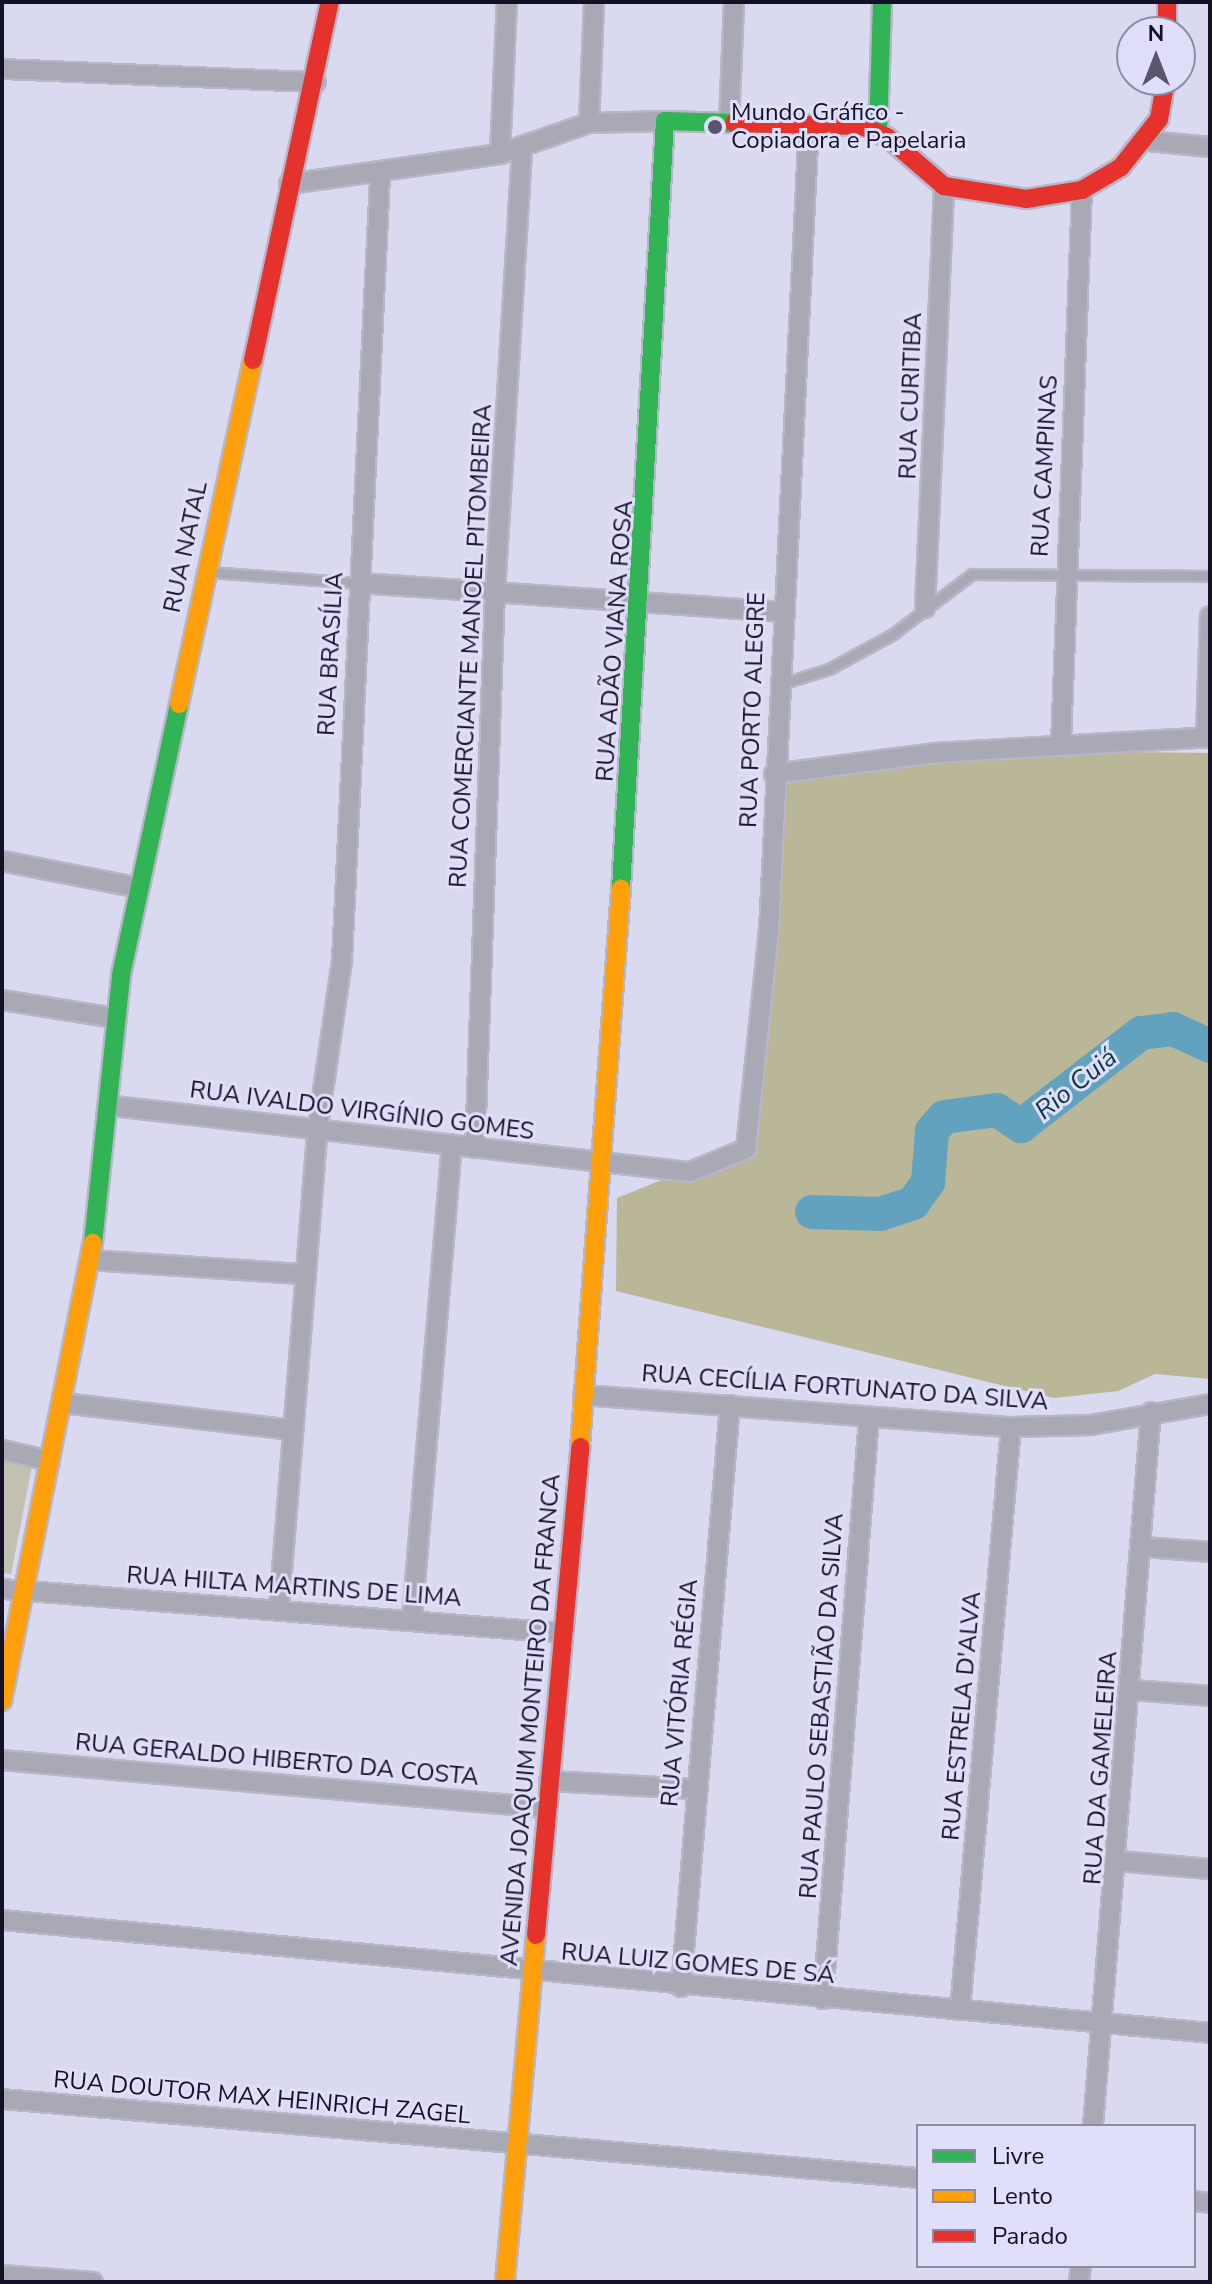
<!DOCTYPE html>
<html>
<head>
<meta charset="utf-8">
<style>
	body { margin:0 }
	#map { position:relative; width:1212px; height:2284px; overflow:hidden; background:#d9d9ef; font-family:"Nunito Sans",sans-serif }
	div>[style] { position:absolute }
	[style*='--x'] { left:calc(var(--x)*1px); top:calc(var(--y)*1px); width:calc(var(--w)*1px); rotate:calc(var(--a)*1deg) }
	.green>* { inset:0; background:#c1c0b1 }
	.forest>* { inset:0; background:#b9b798 }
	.river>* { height:34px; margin:-17px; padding:0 17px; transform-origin:17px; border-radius:17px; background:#63a2bf }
	.roads { filter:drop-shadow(2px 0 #b7b6c9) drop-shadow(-2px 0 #b7b6c9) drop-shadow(0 2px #b7b6c9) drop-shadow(0 -2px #b7b6c9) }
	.lane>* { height:9px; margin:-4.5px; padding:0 4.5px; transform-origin:4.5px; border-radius:4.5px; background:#a9a9b5 }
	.street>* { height:18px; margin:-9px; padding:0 9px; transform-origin:9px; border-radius:9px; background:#a9a9b5 }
	.fast>* { height:18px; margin:-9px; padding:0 9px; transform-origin:9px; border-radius:9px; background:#30b455 }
	.slow>* { height:18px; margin:-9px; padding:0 9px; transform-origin:9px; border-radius:9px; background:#ff9f0a }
	.jam>* { height:18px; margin:-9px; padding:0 9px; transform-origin:9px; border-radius:9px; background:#e5322d }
	.dots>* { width:22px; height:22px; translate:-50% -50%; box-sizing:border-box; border:4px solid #dfdffa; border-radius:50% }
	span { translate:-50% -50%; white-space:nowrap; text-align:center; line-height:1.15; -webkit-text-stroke:6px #dfdffa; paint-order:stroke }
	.poi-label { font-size:24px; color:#131027 }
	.left { translate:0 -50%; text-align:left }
	.street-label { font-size:24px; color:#131027 }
	.water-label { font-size:26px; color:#0f3746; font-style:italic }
	.frame { position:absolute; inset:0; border:4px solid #131027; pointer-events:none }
	.legend { position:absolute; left:916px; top:2124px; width:280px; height:144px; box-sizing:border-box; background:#dfdffa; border:2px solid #8d8ca6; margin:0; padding:10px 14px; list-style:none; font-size:24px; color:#131027 }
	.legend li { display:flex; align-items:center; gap:16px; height:40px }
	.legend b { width:40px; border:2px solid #8d8ca6 }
	.north { position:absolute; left:1116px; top:16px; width:80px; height:80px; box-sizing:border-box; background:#dfdffa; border:2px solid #8d8ca6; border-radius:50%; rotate:0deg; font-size:22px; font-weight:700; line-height:32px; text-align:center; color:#131027 }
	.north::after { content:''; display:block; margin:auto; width:28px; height:36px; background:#58566d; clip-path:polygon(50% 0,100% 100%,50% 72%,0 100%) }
</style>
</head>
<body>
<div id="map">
	<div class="green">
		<i style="clip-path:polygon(2px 1460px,32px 1466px,11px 1574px,2px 1573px)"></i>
	</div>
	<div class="forest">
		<i style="clip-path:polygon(1035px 751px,1210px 753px,1210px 1379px,1155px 1374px,1118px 1391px,1054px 1398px,616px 1291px,617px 1198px,749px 1145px,779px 781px)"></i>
	</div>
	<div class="river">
		<i style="--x:812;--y:1212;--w:68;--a:1.7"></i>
		<i style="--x:880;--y:1214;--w:35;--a:-18"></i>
		<i style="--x:913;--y:1203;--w:26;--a:-54"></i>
		<i style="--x:928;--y:1182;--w:51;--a:-85.5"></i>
		<i style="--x:932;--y:1131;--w:18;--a:-49"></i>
		<i style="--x:944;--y:1117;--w:53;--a:-7.5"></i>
		<i style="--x:997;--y:1110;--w:29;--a:34"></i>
		<i style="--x:1021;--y:1126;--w:152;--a:-37.8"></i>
		<i style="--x:1141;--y:1033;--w:32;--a:-7"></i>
		<i style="--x:1173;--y:1029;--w:41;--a:24.7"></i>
	</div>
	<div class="roads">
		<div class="lane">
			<i style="--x:209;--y:572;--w:150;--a:4.2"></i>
			<i style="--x:781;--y:684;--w:50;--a:-17.4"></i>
			<i style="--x:829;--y:669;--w:73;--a:-28.7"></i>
			<i style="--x:893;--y:634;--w:99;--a:-37.2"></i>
			<i style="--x:972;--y:574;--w:238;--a:0.5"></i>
		</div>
		<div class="street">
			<i style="--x:2;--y:69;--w:314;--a:2.4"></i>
			<i style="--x:589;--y:123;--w:121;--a:-87.6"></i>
			<i style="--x:729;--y:123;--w:121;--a:-87.6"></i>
			<i style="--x:1148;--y:141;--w:62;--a:5.5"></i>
			<i style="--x:500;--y:154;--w:152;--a:-87.4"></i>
			<i style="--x:289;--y:184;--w:213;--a:-8.1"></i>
			<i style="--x:500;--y:154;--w:94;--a:-19.2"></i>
			<i style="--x:589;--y:123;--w:76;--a:-1.5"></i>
			<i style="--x:359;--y:583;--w:422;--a:3.9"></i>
			<i style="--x:925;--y:608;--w:422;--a:-87.4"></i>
			<i style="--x:1206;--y:737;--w:121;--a:-88.1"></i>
			<i style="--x:1061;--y:744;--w:554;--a:-87.83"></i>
			<i style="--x:774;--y:774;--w:162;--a:-7.4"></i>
			<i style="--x:935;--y:753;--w:275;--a:-3.3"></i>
			<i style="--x:2;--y:861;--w:140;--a:11.1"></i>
			<i style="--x:2;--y:1000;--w:114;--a:9.1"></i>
			<i style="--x:113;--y:1106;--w:581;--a:6.53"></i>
			<i style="--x:690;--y:1172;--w:61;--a:-22.3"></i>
			<i style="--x:746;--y:1149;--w:220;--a:-84"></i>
			<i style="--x:769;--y:930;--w:806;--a:-87.16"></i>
			<i style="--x:475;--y:1148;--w:556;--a:-87.94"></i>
			<i style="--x:495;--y:592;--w:447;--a:-86.5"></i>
			<i style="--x:91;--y:1260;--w:213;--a:3.8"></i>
			<i style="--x:583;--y:1395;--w:429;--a:4.3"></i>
			<i style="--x:1011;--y:1427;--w:80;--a:-1.4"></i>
			<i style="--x:1091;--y:1425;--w:121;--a:-10"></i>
			<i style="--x:63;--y:1403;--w:231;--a:6.7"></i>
			<i style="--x:2;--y:1450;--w:49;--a:12.9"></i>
			<i style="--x:1142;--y:1547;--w:68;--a:4.2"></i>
			<i style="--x:2;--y:1589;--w:561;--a:4.5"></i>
			<i style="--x:279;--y:1608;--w:478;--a:-85.4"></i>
			<i style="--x:317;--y:1132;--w:174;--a:-81.7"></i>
			<i style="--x:342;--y:960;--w:784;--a:-87.22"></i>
			<i style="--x:412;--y:1619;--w:476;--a:-85.2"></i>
			<i style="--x:1131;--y:1690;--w:79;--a:4.3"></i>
			<i style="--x:2;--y:1760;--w:547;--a:5.03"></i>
			<i style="--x:549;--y:1781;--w:146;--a:3.1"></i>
			<i style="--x:1118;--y:1861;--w:92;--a:5"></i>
			<i style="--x:2;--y:1920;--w:1213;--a:5.34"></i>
			<i style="--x:681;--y:1987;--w:584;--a:-85.19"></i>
			<i style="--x:823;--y:1999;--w:584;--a:-85.48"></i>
			<i style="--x:960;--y:2010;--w:585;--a:-85"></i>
			<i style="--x:2;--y:2099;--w:919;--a:4.93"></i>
			<i style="--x:1093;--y:2126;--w:716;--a:-85.36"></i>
			<i style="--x:1194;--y:2201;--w:16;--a:7"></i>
			<i style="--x:2;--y:2275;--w:91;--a:4.4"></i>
			<i style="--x:1079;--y:2282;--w:16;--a:-83"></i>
		</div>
		<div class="fast">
			<i style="--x:878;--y:131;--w:129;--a:-88.2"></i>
			<i style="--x:621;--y:889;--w:769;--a:-86.72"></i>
			<i style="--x:665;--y:121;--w:69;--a:1.7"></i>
			<i style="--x:93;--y:1243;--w:269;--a:-84"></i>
			<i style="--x:121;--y:975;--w:277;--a:-77.9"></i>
		</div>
		<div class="slow">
			<i style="--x:179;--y:704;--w:352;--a:-77.9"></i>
			<i style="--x:580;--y:1447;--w:560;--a:-85.8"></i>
			<i style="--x:2;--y:1701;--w:467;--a:-78.8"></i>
			<i style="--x:505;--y:2282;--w:348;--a:-84.9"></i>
		</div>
		<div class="jam">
			<i style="--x:1167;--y:2;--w:30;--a:90"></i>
			<i style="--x:734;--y:123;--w:128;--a:1.3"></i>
			<i style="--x:862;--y:126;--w:27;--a:24"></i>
			<i style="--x:887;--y:137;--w:75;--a:40.7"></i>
			<i style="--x:944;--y:186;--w:83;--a:9"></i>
			<i style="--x:1026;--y:199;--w:57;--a:-9.1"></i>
			<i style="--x:1082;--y:190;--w:45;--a:-30.5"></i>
			<i style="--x:1121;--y:167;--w:61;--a:-51.6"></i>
			<i style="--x:1159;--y:119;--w:40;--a:-80"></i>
			<i style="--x:253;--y:360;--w:366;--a:-77.9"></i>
			<i style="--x:536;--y:1935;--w:490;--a:-84.8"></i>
		</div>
	</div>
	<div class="dots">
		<i style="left:715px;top:127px;background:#58566d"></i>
	</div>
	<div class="poi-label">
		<span class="left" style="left:731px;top:127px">Mundo Gráfico -<br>Copiadora e Papelaria</span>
	</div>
	<div class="street-label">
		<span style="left:911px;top:396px;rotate:-88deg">RUA CURITIBA</span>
		<span style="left:1045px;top:466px;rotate:-87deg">RUA CAMPINAS</span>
		<span style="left:186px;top:547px;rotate:-78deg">RUA NATAL</span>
		<span style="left:615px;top:641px;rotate:-86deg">RUA ADÃO VIANA ROSA</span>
		<span style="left:471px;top:646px;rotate:-87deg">RUA COMERCIANTE MANOEL PITOMBEIRA</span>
		<span style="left:331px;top:654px;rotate:-87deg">RUA BRASÍLIA</span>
		<span style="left:753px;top:710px;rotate:-88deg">RUA PORTO ALEGRE</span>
		<span style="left:362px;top:1111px;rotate:7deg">RUA IVALDO VIRGÍNIO GOMES</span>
		<span style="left:845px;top:1388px;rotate:4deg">RUA CECÍLIA FORTUNATO DA SILVA</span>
		<span style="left:294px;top:1587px;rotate:4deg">RUA HILTA MARTINS DE LIMA</span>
		<span style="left:680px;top:1693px;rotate:-85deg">RUA VITÓRIA RÉGIA</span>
		<span style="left:822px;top:1706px;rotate:-86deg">RUA PAULO SEBASTIÃO DA SILVA</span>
		<span style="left:962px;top:1716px;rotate:-85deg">RUA ESTRELA D'ALVA</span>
		<span style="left:531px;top:1720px;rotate:-85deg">AVENIDA JOAQUIM MONTEIRO DA FRANCA</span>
		<span style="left:277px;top:1760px;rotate:5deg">RUA GERALDO HIBERTO DA COSTA</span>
		<span style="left:1101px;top:1768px;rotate:-86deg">RUA DA GAMELEIRA</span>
		<span style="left:698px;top:1964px;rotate:5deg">RUA LUIZ GOMES DE SÁ</span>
		<span style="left:262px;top:2098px;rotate:5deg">RUA DOUTOR MAX HEINRICH ZAGEL</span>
	</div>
	<div class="water-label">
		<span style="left:1076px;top:1084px;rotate:-39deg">Rio Cuiá</span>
	</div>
	<div class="frame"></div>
	<ul class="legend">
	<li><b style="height:10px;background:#30b455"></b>Livre</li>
	<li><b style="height:10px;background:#ff9f0a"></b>Lento</li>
	<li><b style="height:10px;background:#e5322d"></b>Parado</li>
	</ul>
	<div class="north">N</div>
</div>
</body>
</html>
